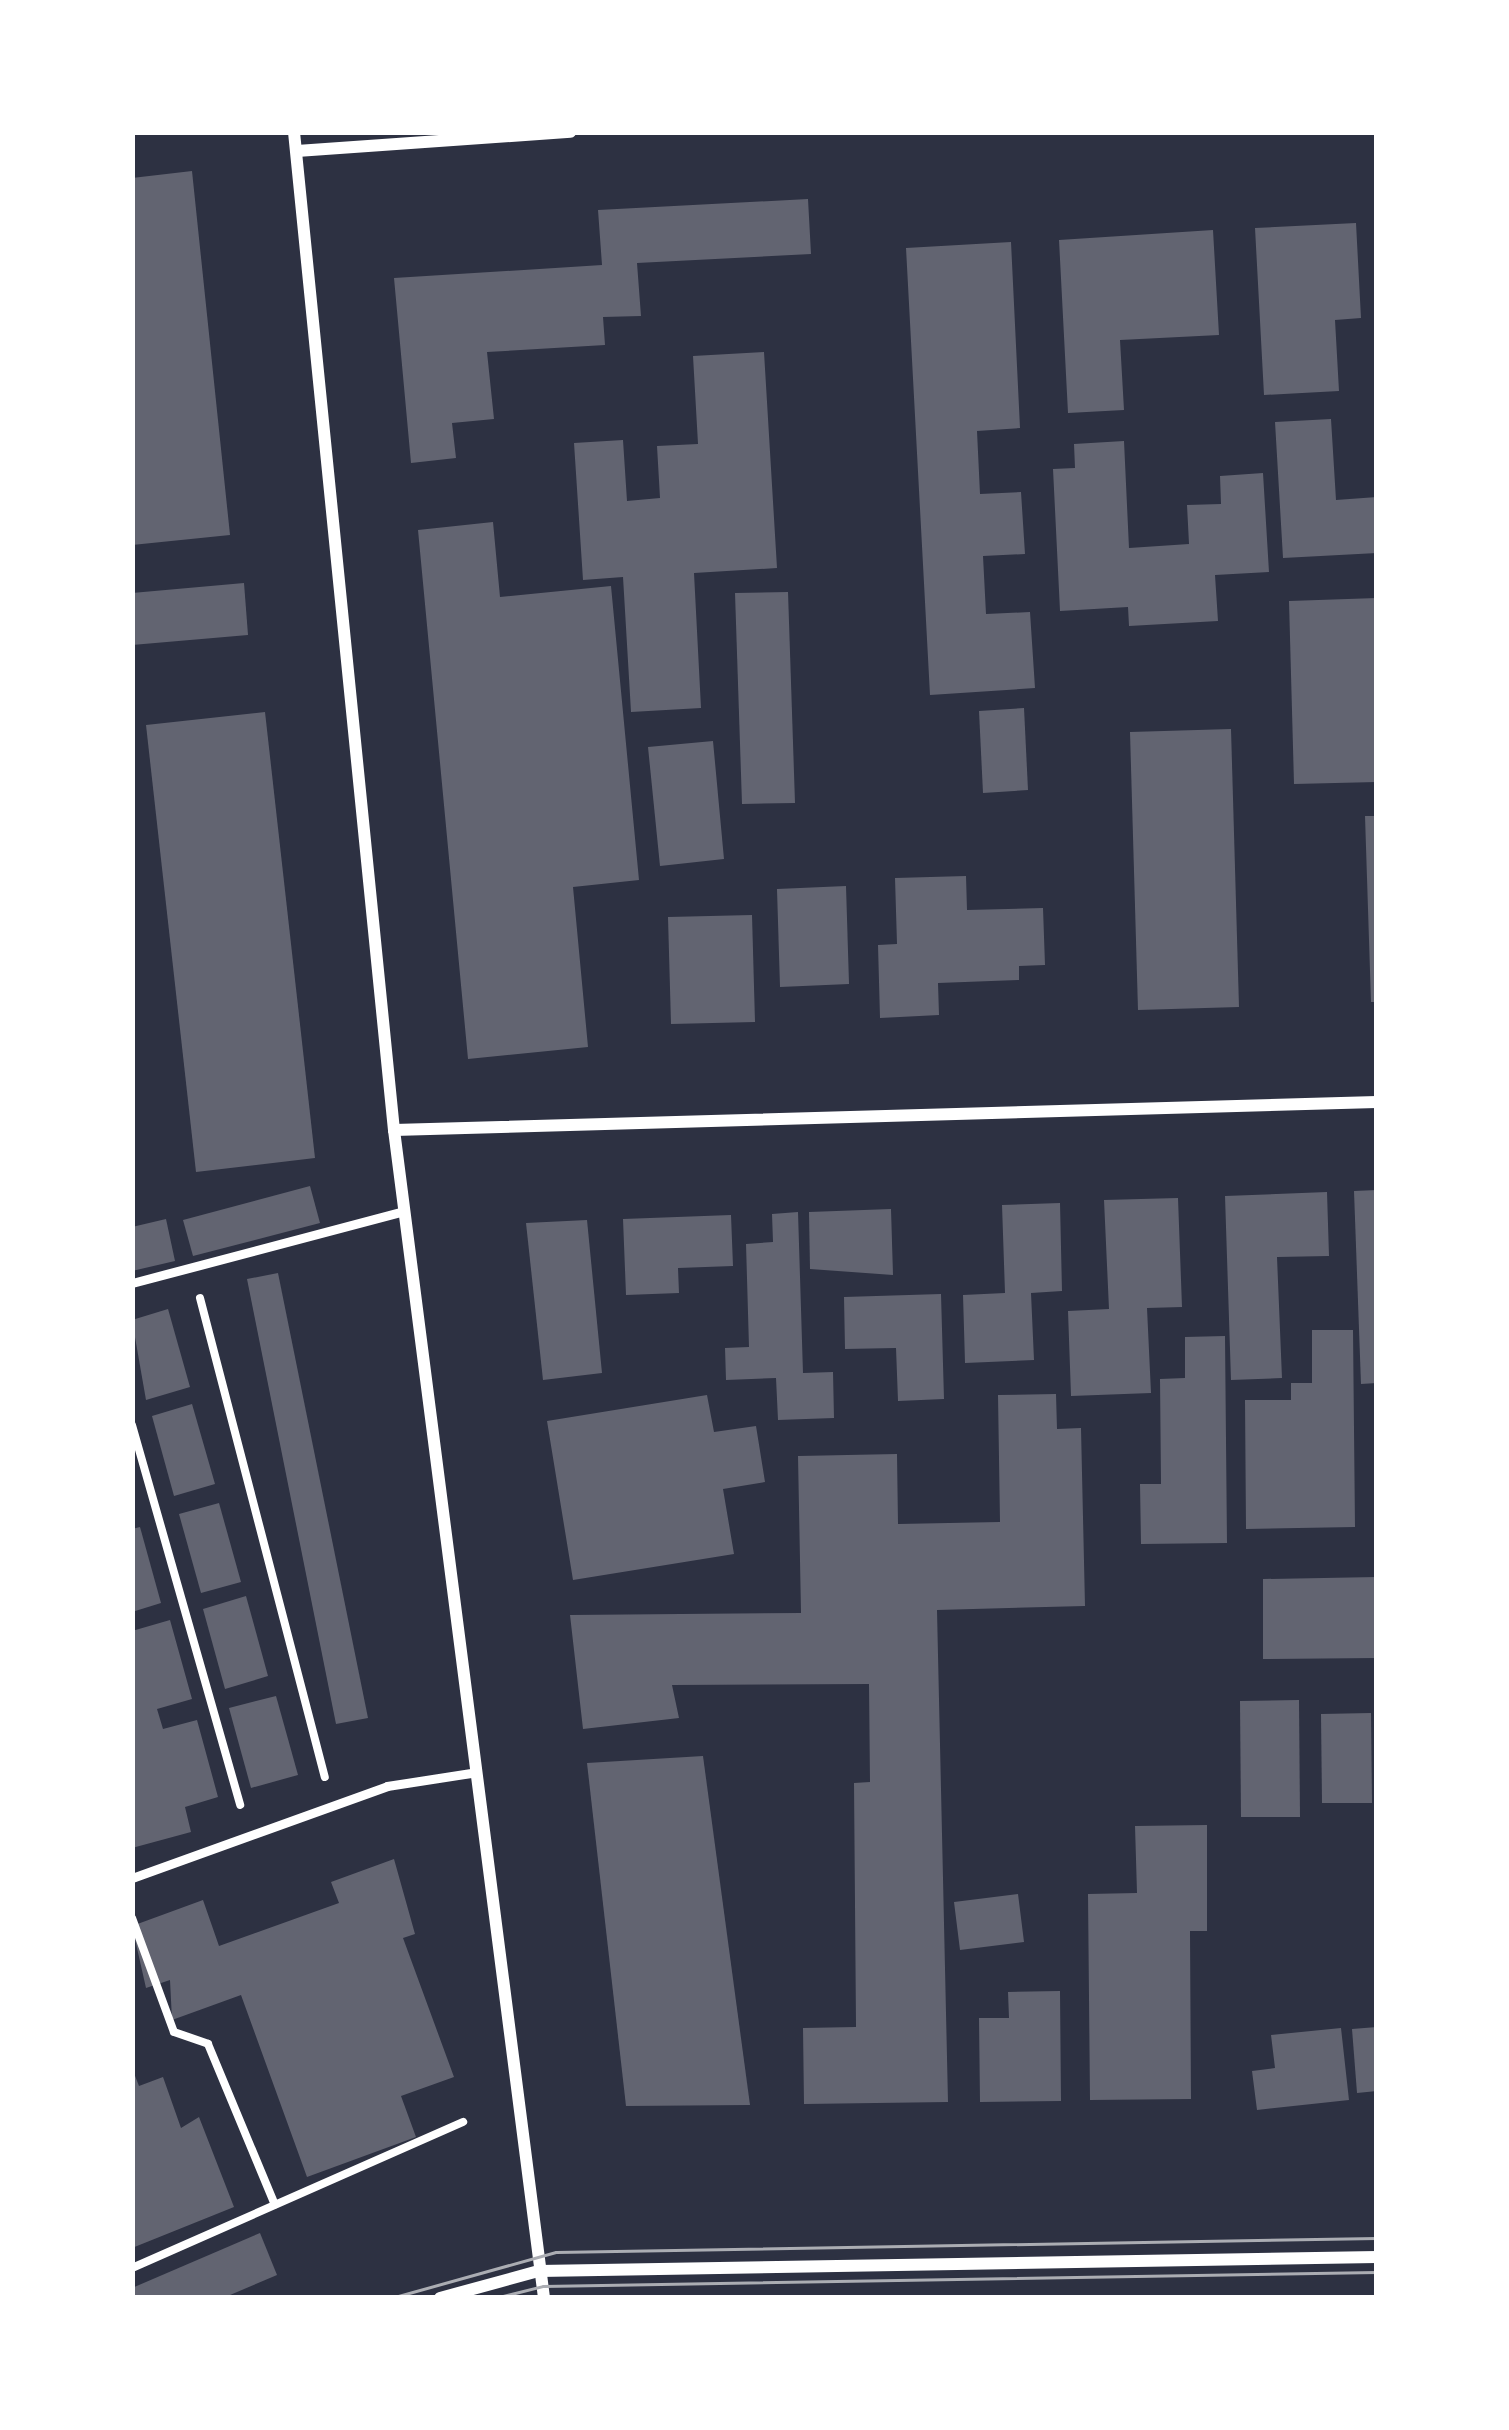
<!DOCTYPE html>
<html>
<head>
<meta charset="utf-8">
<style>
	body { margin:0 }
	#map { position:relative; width:1509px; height:2430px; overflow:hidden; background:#2d3142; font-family:Ubuntu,sans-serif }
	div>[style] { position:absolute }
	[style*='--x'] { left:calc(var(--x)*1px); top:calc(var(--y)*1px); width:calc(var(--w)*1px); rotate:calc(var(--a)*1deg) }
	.building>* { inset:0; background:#626471 }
	.path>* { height:8px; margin:-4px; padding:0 4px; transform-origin:4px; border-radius:4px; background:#fff }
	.service>* { height:9px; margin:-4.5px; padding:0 4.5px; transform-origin:4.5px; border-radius:4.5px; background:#fff }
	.minor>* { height:12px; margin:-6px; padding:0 6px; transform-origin:6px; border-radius:6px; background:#fff }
	.tram>* { height:3px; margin:-1.5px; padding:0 1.5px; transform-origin:1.5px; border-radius:1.5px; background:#abadb3 }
	span { translate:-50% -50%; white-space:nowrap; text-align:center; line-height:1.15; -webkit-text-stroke:10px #fff; paint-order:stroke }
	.frame { position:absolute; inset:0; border:135px solid #fff; pointer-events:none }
</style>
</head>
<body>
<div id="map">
	<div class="building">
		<i style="clip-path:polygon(192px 171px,230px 535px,132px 545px,132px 178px)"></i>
		<i style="clip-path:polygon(808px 199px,811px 254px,637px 263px,641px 316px,603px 317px,605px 345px,487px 352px,494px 419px,452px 423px,456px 458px,411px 463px,394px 278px,602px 265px,598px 210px)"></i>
		<i style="clip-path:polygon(1356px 223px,1361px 318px,1335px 320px,1339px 391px,1264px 395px,1255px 228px)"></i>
		<i style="clip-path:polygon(1213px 230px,1219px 335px,1120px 340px,1124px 410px,1068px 413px,1059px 240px)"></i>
		<i style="clip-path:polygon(1011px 242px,1020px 428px,977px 431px,980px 494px,1021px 492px,1025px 554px,983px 556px,986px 614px,1030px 612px,1035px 688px,930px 695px,906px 248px)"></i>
		<i style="clip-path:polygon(764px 352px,777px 568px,694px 573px,701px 708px,631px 712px,623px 577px,583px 580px,574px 443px,623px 440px,627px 501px,660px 498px,657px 446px,698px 444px,693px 356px)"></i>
		<i style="clip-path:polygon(1331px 419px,1336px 500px,1377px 497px,1377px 553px,1283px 558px,1275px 422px)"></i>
		<i style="clip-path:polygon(1124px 441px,1129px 548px,1189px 544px,1187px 505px,1221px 504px,1220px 476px,1263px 473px,1269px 572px,1215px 575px,1218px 621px,1129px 626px,1128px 607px,1060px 611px,1053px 469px,1075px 468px,1074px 444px)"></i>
		<i style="clip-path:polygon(493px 522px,500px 597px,611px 586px,639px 880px,573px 887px,588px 1047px,468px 1059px,418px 530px)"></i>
		<i style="clip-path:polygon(244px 583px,248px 635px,132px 645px,132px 593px)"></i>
		<i style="clip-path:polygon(788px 592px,795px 803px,742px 804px,735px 593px)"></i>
		<i style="clip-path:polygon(1377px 598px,1377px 782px,1294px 784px,1289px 601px)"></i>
		<i style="clip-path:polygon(1024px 708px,1028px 790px,983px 793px,979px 711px)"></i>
		<i style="clip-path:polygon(265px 712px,315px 1158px,196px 1172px,146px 725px)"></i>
		<i style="clip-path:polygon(1231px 729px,1239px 1007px,1138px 1010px,1130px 732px)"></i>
		<i style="clip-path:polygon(713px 741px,724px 859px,660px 866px,648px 747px)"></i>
		<i style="clip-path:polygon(1365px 816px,1377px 816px,1377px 1002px,1371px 1002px)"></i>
		<i style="clip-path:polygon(966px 876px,967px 910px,1043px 908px,1045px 965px,1019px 966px,1019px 980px,938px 983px,939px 1015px,880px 1018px,878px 945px,897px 944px,895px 878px)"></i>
		<i style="clip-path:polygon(846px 886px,849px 984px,780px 987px,777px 889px)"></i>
		<i style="clip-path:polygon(752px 915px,755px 1022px,671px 1024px,668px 917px)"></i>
		<i style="clip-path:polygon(310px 1186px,320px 1223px,193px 1256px,183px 1220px)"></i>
		<i style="clip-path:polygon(1377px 1190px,1377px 1383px,1361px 1384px,1354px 1191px)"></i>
		<i style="clip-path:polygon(1327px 1192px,1329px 1256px,1277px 1257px,1282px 1378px,1231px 1380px,1225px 1196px)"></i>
		<i style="clip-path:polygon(1178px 1198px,1182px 1307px,1147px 1308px,1151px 1393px,1071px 1396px,1068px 1311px,1109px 1309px,1104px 1200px)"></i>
		<i style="clip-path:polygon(1060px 1203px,1062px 1291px,1031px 1293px,1034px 1360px,965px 1363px,963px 1295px,1005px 1293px,1002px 1205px)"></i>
		<i style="clip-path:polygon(891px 1209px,893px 1275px,810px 1269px,809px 1212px)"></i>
		<i style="clip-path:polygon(798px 1212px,803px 1373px,833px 1372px,834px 1418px,778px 1420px,776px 1378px,726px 1380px,725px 1348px,749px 1347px,746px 1244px,773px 1242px,772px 1214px)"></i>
		<i style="clip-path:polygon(731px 1215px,733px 1266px,678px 1268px,679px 1293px,626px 1295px,623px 1219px)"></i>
		<i style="clip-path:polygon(166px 1219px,175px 1261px,132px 1271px,132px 1227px)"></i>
		<i style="clip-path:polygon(587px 1220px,602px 1373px,543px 1380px,526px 1223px)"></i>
		<i style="clip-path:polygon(278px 1273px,368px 1718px,336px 1724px,247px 1279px)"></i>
		<i style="clip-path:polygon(941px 1294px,944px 1399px,898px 1401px,896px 1348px,845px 1349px,844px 1297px)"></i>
		<i style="clip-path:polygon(168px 1309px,190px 1387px,146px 1400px,132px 1320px)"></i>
		<i style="clip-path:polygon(1312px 1330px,1353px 1330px,1355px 1527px,1246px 1529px,1245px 1400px,1291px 1400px,1291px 1383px,1312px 1383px)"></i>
		<i style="clip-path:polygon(1225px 1336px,1227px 1543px,1141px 1544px,1140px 1484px,1161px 1484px,1160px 1379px,1185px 1378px,1185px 1337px)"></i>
		<i style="clip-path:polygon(1056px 1394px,1057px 1429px,1081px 1428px,1085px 1606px,937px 1610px,948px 2102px,804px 2104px,803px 2028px,856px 2027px,854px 1783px,870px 1782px,869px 1684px,672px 1685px,679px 1718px,583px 1729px,570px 1615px,801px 1613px,798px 1456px,897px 1454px,898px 1524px,1000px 1522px,998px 1395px)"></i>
		<i style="clip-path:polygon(707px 1395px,714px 1432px,756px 1426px,765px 1482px,723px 1489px,734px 1554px,573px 1580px,547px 1421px)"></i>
		<i style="clip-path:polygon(192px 1404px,215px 1484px,174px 1496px,152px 1416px)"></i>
		<i style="clip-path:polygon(219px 1503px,241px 1582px,201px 1593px,179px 1514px)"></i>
		<i style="clip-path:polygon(140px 1527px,161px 1603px,132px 1612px,132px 1529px)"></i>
		<i style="clip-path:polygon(1377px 1577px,1377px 1658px,1263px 1659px,1263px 1579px)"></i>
		<i style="clip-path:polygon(246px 1596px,268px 1676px,225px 1689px,203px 1609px)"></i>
		<i style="clip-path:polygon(170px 1620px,192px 1699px,157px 1709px,163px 1729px,197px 1720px,218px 1797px,185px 1807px,191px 1832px,132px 1848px,132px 1631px)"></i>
		<i style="clip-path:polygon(276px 1696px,298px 1775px,251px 1788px,229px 1708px)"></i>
		<i style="clip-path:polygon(1299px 1700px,1300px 1817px,1241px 1817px,1240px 1701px)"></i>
		<i style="clip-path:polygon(1371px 1713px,1372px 1803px,1322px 1803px,1321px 1714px)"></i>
		<i style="clip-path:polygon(703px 1756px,750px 2105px,626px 2106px,587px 1763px)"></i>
		<i style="clip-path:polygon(1207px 1825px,1207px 1931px,1190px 1931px,1191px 2099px,1090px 2100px,1088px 1894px,1137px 1893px,1135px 1826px)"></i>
		<i style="clip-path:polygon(394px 1859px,415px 1934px,403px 1938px,454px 2077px,401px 2096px,416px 2137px,307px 2177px,241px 1995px,172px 2020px,170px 1980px,146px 1988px,132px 1926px,203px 1900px,219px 1946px,339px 1903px,331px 1882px)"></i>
		<i style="clip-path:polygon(1018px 1894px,1024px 1942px,960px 1950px,954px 1902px)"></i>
		<i style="clip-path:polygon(1060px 1991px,1061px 2101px,980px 2102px,979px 2018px,1009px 2018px,1008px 1992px)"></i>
		<i style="clip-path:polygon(1377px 2027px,1377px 2091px,1357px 2093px,1352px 2029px)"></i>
		<i style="clip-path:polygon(1341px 2028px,1349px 2100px,1257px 2110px,1252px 2071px,1275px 2068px,1271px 2035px)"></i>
		<i style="clip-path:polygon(132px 2068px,139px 2086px,163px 2077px,181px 2128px,199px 2117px,234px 2207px,132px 2248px)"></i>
		<i style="clip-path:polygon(260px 2233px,277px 2275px,223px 2298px,132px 2298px,132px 2288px)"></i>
	</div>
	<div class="path">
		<i style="--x:200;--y:1298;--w:495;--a:75.4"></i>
		<i style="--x:132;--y:1425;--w:395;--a:74.1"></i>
		<i style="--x:132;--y:1918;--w:121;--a:69.8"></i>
		<i style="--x:174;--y:2032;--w:36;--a:19"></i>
		<i style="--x:208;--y:2044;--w:174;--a:67.4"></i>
		<i style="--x:132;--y:2268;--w:362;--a:-23.8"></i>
	</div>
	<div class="service">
		<i style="--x:132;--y:1283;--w:282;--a:-14.8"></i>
		<i style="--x:132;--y:1878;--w:271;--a:-19.8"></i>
		<i style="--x:387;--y:1786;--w:85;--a:-8.8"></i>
	</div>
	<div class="minor">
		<i style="--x:294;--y:132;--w:1003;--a:84.28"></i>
		<i style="--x:394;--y:1130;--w:1178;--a:82.68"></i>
		<i style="--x:297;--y:151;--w:274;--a:-4"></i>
		<i style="--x:394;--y:1130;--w:983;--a:-1.63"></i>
		<i style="--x:440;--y:2298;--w:103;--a:-15.3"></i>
		<i style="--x:539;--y:2271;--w:838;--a:-0.96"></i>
	</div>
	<div class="tram">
		<i style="--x:391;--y:2298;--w:171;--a:-15.6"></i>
		<i style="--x:556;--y:2252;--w:821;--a:-0.98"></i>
		<i style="--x:495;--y:2298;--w:49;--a:-14"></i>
		<i style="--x:543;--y:2286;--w:834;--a:-0.96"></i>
	</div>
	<div class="frame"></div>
</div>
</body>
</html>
